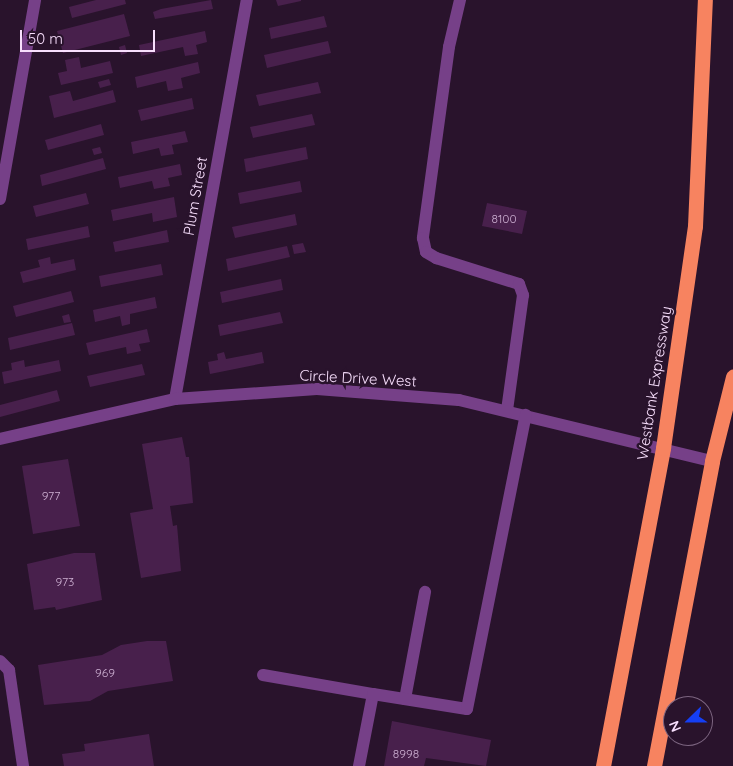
<!DOCTYPE html>
<html>
<head>
<meta charset="utf-8">
<style>
	body { margin:0 }
	#map { position:relative; width:733px; height:766px; overflow:hidden; background:#29132c; font-family:Quicksand,sans-serif }
	div>[style] { position:absolute }
	[style*='--x'] { left:calc(var(--x)*1px); top:calc(var(--y)*1px); width:calc(var(--w)*1px); rotate:calc(var(--a)*1deg) }
	.building>* { inset:0; background:#48204c }
	.minor>* { height:12px; margin:-6px; padding:0 6px; transform-origin:6px; border-radius:6px; background:#764088 }
	.highway>* { height:15px; margin:-7.5px; padding:0 7.5px; transform-origin:7.5px; border-radius:7.5px; background:#f78360 }
	span { translate:-50% -50%; white-space:nowrap; text-align:center; line-height:1.15; -webkit-text-stroke:5px #29132c; paint-order:stroke }
	.number-label { font-size:12px; color:#ccafd1 }
	.number-label span { -webkit-text-stroke-width:0 }
	.street-label { font-size:15px; color:#f8dffd }
	.north { position:absolute; left:663px; top:696px; width:50px; height:50px; box-sizing:border-box; background:#29132c; border:1px solid #7c6580; border-radius:50%; rotate:248deg; font-size:14px; font-weight:700; line-height:20px; text-align:center; color:#f8dffd }
	.north::after { content:''; display:block; margin:auto; width:18px; height:22px; background:#153ff4; clip-path:polygon(50% 0,100% 100%,50% 72%,0 100%) }
	.scale { position:absolute; left:20px; top:30px; width:135px; height:22px; box-sizing:border-box; border:2px solid #f8dffd; border-top:0; padding-left:6px; font-size:15px; line-height:18px; white-space:nowrap; color:#f8dffd; -webkit-text-stroke:4px #29132c; paint-order:stroke }
</style>
</head>
<body>
<div id="map">
	<div class="building">
		<i style="clip-path:polygon(96px 0,125px 0,126px 4px,72px 18px,69px 7px)"></i>
		<i style="clip-path:polygon(211px 0,213px 9px,155px 19px,153px 12px,161px 9px)"></i>
		<i style="clip-path:polygon(276px 0,301px 0,301px 1px,278px 6px)"></i>
		<i style="clip-path:polygon(124px 14px,130px 36px,63px 53px,57px 31px)"></i>
		<i style="clip-path:polygon(324px 16px,327px 27px,271px 39px,269px 28px)"></i>
		<i style="clip-path:polygon(205px 31px,207px 42px,196px 45px,198px 54px,185px 56px,183px 47px,141px 56px,139px 45px)"></i>
		<i style="clip-path:polygon(328px 41px,331px 53px,267px 68px,264px 55px)"></i>
		<i style="clip-path:polygon(125px 45px,127px 53px,121px 55px,119px 47px)"></i>
		<i style="clip-path:polygon(79px 57px,81px 68px,110px 61px,113px 73px,61px 85px,58px 73px,67px 71px,65px 60px)"></i>
		<i style="clip-path:polygon(198px 62px,200px 73px,181px 78px,183px 88px,168px 91px,166px 81px,137px 88px,135px 77px)"></i>
		<i style="clip-path:polygon(109px 79px,111px 85px,100px 88px,98px 82px)"></i>
		<i style="clip-path:polygon(318px 82px,321px 93px,259px 106px,256px 95px)"></i>
		<i style="clip-path:polygon(113px 90px,116px 102px,54px 118px,49px 96px,70px 91px,73px 101px)"></i>
		<i style="clip-path:polygon(192px 98px,194px 109px,141px 121px,138px 110px)"></i>
		<i style="clip-path:polygon(312px 114px,315px 125px,253px 138px,250px 127px)"></i>
		<i style="clip-path:polygon(101px 124px,104px 135px,48px 150px,45px 140px)"></i>
		<i style="clip-path:polygon(185px 131px,188px 142px,172px 145px,174px 154px,161px 156px,159px 148px,133px 154px,131px 142px)"></i>
		<i style="clip-path:polygon(100px 147px,102px 153px,94px 155px,92px 149px)"></i>
		<i style="clip-path:polygon(306px 147px,308px 159px,246px 172px,244px 159px)"></i>
		<i style="clip-path:polygon(103px 158px,106px 169px,42px 186px,40px 175px)"></i>
		<i style="clip-path:polygon(180px 164px,182px 175px,168px 178px,170px 186px,154px 189px,152px 181px,120px 188px,118px 177px)"></i>
		<i style="clip-path:polygon(300px 181px,302px 192px,240px 204px,238px 193px)"></i>
		<i style="clip-path:polygon(86px 193px,89px 204px,36px 217px,33px 206px)"></i>
		<i style="clip-path:polygon(174px 197px,177px 217px,153px 222px,152px 213px,113px 221px,111px 210px)"></i>
		<i style="clip-path:polygon(487px 203px,527px 211px,522px 234px,482px 226px)"></i>
		<i style="clip-path:polygon(295px 214px,297px 225px,235px 238px,232px 227px)"></i>
		<i style="clip-path:polygon(88px 226px,90px 237px,28px 250px,26px 239px)"></i>
		<i style="clip-path:polygon(167px 230px,169px 242px,115px 252px,113px 242px)"></i>
		<i style="clip-path:polygon(303px 243px,306px 252px,294px 254px,292px 245px)"></i>
		<i style="clip-path:polygon(287px 246px,290px 257px,228px 271px,226px 259px)"></i>
		<i style="clip-path:polygon(50px 257px,51px 264px,74px 259px,76px 270px,23px 283px,20px 272px,40px 267px,38px 260px)"></i>
		<i style="clip-path:polygon(161px 264px,163px 275px,101px 287px,99px 276px)"></i>
		<i style="clip-path:polygon(281px 279px,283px 290px,222px 303px,220px 292px)"></i>
		<i style="clip-path:polygon(71px 291px,74px 302px,16px 317px,13px 306px)"></i>
		<i style="clip-path:polygon(155px 297px,157px 308px,130px 314px,130px 324px,122px 326px,120px 316px,95px 322px,93px 310px)"></i>
		<i style="clip-path:polygon(280px 312px,283px 323px,220px 336px,218px 325px)"></i>
		<i style="clip-path:polygon(69px 314px,71px 322px,64px 323px,62px 316px)"></i>
		<i style="clip-path:polygon(72px 323px,75px 335px,10px 350px,8px 338px)"></i>
		<i style="clip-path:polygon(147px 329px,150px 342px,139px 344px,141px 351px,127px 354px,126px 347px,89px 355px,86px 343px)"></i>
		<i style="clip-path:polygon(224px 352px,226px 359px,262px 352px,264px 363px,210px 374px,208px 362px,218px 360px,217px 354px)"></i>
		<i style="clip-path:polygon(24px 360px,25px 367px,59px 360px,61px 371px,4px 384px,2px 372px,12px 370px,11px 363px)"></i>
		<i style="clip-path:polygon(142px 364px,145px 375px,90px 387px,87px 376px)"></i>
		<i style="clip-path:polygon(57px 390px,60px 401px,0 417px,0 405px)"></i>
		<i style="clip-path:polygon(182px 437px,186px 457px,189px 457px,193px 503px,170px 506px,173px 526px,177px 525px,181px 571px,141px 578px,130px 513px,153px 509px,142px 444px)"></i>
		<i style="clip-path:polygon(68px 459px,80px 526px,33px 534px,22px 466px)"></i>
		<i style="clip-path:polygon(74px 553px,95px 553px,102px 600px,56px 610px,55px 607px,34px 610px,27px 564px)"></i>
		<i style="clip-path:polygon(147px 641px,166px 641px,173px 681px,108px 691px,90px 701px,44px 705px,38px 665px,102px 655px,121px 645px)"></i>
		<i style="clip-path:polygon(392px 721px,491px 740px,486px 766px,426px 758px,424px 766px,384px 766px)"></i>
		<i style="clip-path:polygon(149px 734px,154px 766px,64px 766px,62px 754px,85px 751px,84px 744px)"></i>
	</div>
	<div class="minor">
		<i style="--x:460;--y:0;--w:48;--a:103.2"></i>
		<i style="--x:449;--y:47;--w:193;--a:97.8"></i>
		<i style="--x:423;--y:238;--w:14;--a:78"></i>
		<i style="--x:426;--y:252;--w:12;--a:31"></i>
		<i style="--x:436;--y:258;--w:87;--a:17.4"></i>
		<i style="--x:519;--y:284;--w:12;--a:70"></i>
		<i style="--x:523;--y:295;--w:117;--a:97.9"></i>
		<i style="--x:0;--y:199;--w:202;--a:-80"></i>
		<i style="--x:175;--y:399;--w:405;--a:-79.8"></i>
		<i style="--x:0;--y:439;--w:180;--a:-12.9"></i>
		<i style="--x:175;--y:399;--w:142;--a:-4"></i>
		<i style="--x:317;--y:389;--w:142;--a:4.4"></i>
		<i style="--x:459;--y:400;--w:260;--a:13.6"></i>
		<i style="--x:0;--y:661;--w:13;--a:45"></i>
		<i style="--x:9;--y:670;--w:97;--a:81.7"></i>
		<i style="--x:263;--y:675;--w:112;--a:9.8"></i>
		<i style="--x:405;--y:699;--w:109;--a:-79.4"></i>
		<i style="--x:359;--y:766;--w:73;--a:-79"></i>
		<i style="--x:373;--y:694;--w:95;--a:9.1"></i>
		<i style="--x:467;--y:709;--w:300;--a:-78.7"></i>
	</div>
	<div class="highway">
		<i style="--x:603;--y:766;--w:324;--a:-79.3"></i>
		<i style="--x:663;--y:448;--w:224;--a:-81.8"></i>
		<i style="--x:695;--y:226;--w:226;--a:-87.5"></i>
		<i style="--x:654;--y:766;--w:310;--a:-79.2"></i>
		<i style="--x:712;--y:461;--w:87;--a:-76"></i>
	</div>
	<div class="number-label">
		<span style="left:504px;top:219px">8100</span>
		<span style="left:51px;top:496px">977</span>
		<span style="left:65px;top:582px">973</span>
		<span style="left:105px;top:673px">969</span>
		<span style="left:406px;top:754px">8998</span>
	</div>
	<div class="street-label">
		<span style="left:195px;top:196px;rotate:-80deg">Plum Street</span>
		<span style="left:358px;top:378px;rotate:3deg">Circle Drive West</span>
		<span style="left:654px;top:383px;rotate:-81deg">Westbank Expressway</span>
	</div>
	<div class="north">N</div>
	<div class="scale">50 m</div>
</div>
</body>
</html>
